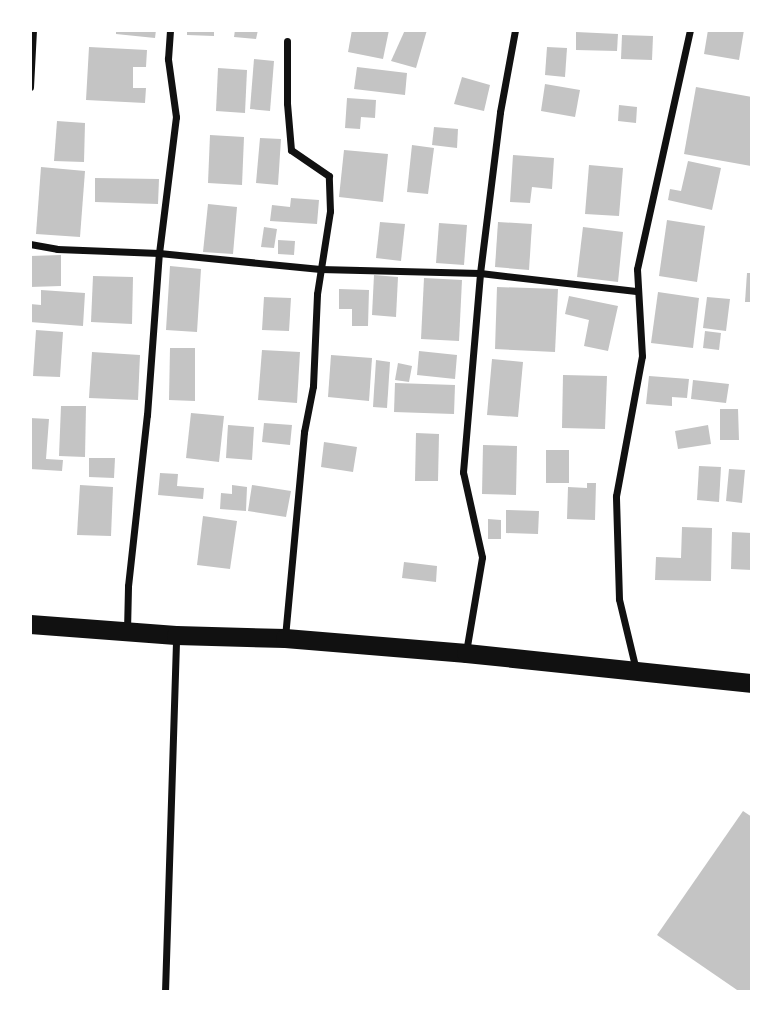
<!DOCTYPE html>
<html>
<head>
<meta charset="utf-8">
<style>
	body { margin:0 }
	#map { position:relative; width:782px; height:1022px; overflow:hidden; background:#fff; font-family:"Noto Serif",serif }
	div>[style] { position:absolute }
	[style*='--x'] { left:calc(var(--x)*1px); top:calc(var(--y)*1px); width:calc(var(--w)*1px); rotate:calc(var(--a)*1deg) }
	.building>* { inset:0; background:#c4c4c4 }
	.minor>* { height:7px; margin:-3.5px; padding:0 3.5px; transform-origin:3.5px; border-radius:3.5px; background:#111 }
	.trunk>* { height:19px; margin:-9.5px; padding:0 9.5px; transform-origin:9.5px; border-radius:9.5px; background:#111 }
	span { translate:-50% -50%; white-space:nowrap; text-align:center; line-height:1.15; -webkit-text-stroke:7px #fff; paint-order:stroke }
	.frame { position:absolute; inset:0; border:32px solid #fff; pointer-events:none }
</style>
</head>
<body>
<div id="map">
	<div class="building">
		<i style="clip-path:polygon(116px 30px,156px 30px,155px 38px,116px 34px)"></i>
		<i style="clip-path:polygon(187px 30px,214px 30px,214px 36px,187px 35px)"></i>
		<i style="clip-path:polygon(235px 30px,258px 30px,256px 39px,234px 37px)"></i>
		<i style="clip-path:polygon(352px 30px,389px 30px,383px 59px,348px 52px)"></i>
		<i style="clip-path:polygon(405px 30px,427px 30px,416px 68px,391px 61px)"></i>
		<i style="clip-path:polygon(708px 30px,744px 30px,739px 60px,704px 54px)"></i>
		<i style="clip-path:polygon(576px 32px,618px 34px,617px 51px,576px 50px)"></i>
		<i style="clip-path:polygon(622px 35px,653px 36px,652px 60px,621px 59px)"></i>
		<i style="clip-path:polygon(89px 47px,147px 50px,146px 67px,133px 67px,133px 88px,146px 88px,145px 103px,86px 100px)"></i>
		<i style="clip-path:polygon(547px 47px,567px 48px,565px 77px,545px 75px)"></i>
		<i style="clip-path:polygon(254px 59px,274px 61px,270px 111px,250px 109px)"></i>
		<i style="clip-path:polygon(357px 67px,407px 73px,405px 95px,354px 89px)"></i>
		<i style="clip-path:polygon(218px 68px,247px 70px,245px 113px,216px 111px)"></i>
		<i style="clip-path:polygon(462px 77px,490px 85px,484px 111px,454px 104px)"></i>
		<i style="clip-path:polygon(545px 84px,580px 90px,575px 117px,541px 111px)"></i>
		<i style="clip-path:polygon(696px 87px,752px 97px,751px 166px,684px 154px)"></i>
		<i style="clip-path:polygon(347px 98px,376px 100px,375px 118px,361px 117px,360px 129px,345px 128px)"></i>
		<i style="clip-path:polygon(619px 105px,637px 107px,636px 123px,618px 121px)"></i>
		<i style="clip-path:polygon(57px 121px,85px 123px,84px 162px,54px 161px)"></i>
		<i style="clip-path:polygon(434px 127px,458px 129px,457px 148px,432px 145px)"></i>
		<i style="clip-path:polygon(210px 135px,244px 137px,242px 185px,208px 183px)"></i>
		<i style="clip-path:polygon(260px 138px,281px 139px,278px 185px,256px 183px)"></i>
		<i style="clip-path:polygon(412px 145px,434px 148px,428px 194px,407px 192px)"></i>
		<i style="clip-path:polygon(344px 150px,388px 154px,383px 202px,339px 197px)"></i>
		<i style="clip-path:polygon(513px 155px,554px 158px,552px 189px,532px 187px,530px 203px,510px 202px)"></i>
		<i style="clip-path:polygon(688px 161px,721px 168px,712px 210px,668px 200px,670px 189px,681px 191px)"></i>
		<i style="clip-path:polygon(589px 165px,623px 168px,619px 216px,585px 214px)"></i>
		<i style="clip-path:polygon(41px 167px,85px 171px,80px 237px,36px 234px)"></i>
		<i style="clip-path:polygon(95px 178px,159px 179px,158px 204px,95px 202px)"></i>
		<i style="clip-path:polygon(291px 198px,319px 200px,317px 224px,270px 221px,272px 205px,290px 207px)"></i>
		<i style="clip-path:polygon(208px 204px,237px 207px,233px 254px,203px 252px)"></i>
		<i style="clip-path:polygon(667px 220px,705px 226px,697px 282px,659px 276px)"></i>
		<i style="clip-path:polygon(380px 222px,405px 224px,401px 261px,376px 258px)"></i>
		<i style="clip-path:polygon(498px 222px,532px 224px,529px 270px,495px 267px)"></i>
		<i style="clip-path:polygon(439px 223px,467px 225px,464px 265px,436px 263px)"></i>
		<i style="clip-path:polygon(264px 227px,277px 229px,274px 248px,261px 247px)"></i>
		<i style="clip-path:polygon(583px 227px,623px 232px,618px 282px,577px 277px)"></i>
		<i style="clip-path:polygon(278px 240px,295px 241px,294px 255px,278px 254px)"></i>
		<i style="clip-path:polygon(61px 255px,61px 286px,30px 287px,30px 256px)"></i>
		<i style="clip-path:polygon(170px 266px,201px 269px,197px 332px,166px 330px)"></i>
		<i style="clip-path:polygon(747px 273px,752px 273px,752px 302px,745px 302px)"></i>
		<i style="clip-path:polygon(374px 275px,398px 277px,396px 317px,372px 315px)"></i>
		<i style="clip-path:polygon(93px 276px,133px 277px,132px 324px,91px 322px)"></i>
		<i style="clip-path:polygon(424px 278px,462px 280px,459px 341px,421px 339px)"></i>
		<i style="clip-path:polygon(497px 287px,558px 289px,555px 352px,495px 349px)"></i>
		<i style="clip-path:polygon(339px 289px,369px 290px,368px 326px,352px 326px,352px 309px,339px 309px)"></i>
		<i style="clip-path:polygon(41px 290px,85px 293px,83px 326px,30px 322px,30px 304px,41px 305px)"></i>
		<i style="clip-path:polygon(658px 292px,699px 298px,693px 348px,651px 343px)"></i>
		<i style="clip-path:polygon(569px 296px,618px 306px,608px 351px,584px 346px,589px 320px,565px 314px)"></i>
		<i style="clip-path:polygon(264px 297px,291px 298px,289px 331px,262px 330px)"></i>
		<i style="clip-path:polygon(707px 297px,730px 299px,726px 331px,703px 328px)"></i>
		<i style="clip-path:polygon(36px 330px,63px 332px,60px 377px,33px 376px)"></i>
		<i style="clip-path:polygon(705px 331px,721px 333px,719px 350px,703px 348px)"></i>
		<i style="clip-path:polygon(170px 348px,195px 348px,195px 401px,169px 400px)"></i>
		<i style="clip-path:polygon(262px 350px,300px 352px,297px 403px,258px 400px)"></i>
		<i style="clip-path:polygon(419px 351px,457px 355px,455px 379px,417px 375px)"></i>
		<i style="clip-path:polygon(92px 352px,140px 355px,138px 400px,89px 398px)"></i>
		<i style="clip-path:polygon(331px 355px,372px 358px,369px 401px,328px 397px)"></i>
		<i style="clip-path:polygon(492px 359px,523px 362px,518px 417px,487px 415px)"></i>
		<i style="clip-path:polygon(376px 360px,390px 362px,387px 408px,373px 407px)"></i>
		<i style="clip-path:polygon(398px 363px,412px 366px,409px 382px,395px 380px)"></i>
		<i style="clip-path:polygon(563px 375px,607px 376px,605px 429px,562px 428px)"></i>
		<i style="clip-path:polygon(649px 376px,689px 379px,687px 398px,672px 397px,672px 406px,646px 404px)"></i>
		<i style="clip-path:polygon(693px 380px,729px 384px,726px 403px,691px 399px)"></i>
		<i style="clip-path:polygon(395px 383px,455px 385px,454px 414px,394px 412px)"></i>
		<i style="clip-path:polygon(61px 406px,86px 406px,85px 457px,59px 456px)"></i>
		<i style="clip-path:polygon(720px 409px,738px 409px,739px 440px,720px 440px)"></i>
		<i style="clip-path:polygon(191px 413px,224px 416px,219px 462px,186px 458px)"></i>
		<i style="clip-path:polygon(30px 418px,49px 419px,46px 459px,63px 460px,62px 471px,30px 469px)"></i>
		<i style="clip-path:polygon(264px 423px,292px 425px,290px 445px,262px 442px)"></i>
		<i style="clip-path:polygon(228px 425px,254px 427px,252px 460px,226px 458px)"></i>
		<i style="clip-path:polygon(708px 425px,711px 444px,678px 449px,675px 431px)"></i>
		<i style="clip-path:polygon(416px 433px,439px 434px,438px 481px,415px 481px)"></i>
		<i style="clip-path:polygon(324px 442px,357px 447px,353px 472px,321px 467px)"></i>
		<i style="clip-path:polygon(483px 445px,517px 446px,516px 495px,482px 494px)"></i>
		<i style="clip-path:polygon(546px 450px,569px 450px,569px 483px,546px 483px)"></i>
		<i style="clip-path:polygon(89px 458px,115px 458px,114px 478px,89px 477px)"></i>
		<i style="clip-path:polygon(699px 466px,721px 467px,719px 502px,697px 500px)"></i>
		<i style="clip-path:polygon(729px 469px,745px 470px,742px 503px,726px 501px)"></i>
		<i style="clip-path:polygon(160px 473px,178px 474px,177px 486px,204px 488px,203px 499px,158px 495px)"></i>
		<i style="clip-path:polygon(587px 483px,596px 483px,595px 520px,567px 519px,568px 487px,587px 488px)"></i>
		<i style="clip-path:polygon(80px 485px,113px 487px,111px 536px,77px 535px)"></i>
		<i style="clip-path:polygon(232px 485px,247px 487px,246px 511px,220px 509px,221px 493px,232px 494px)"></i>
		<i style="clip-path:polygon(252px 485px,291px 491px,286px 517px,248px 511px)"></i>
		<i style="clip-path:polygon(506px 510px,539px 511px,538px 534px,506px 533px)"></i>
		<i style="clip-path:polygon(203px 516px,237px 521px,230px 569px,197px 565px)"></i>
		<i style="clip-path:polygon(488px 519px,501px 520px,501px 539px,488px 539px)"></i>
		<i style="clip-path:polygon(682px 527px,712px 528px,711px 581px,655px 580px,656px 557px,681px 558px)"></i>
		<i style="clip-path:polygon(732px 532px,752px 533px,752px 570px,731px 569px)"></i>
		<i style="clip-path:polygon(404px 562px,437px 566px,436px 582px,402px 578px)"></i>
		<i style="clip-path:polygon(743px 811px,752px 817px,752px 992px,740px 992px,657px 935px)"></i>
	</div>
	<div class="minor">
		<i style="--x:30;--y:87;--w:57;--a:-87"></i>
		<i style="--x:30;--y:244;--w:27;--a:10"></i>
		<i style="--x:57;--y:249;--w:102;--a:2.2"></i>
		<i style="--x:159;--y:253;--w:162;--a:5.7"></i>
		<i style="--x:320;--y:269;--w:160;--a:1.4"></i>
		<i style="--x:480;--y:273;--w:157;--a:6.6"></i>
		<i style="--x:127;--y:631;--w:45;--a:-88.7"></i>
		<i style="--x:128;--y:586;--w:172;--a:-83.7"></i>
		<i style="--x:147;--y:415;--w:162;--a:-85.8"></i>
		<i style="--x:159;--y:253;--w:137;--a:-82.9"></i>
		<i style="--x:176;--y:117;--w:59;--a:-97.9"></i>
		<i style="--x:168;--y:59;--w:29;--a:-86"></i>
		<i style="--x:285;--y:637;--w:206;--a:-84.7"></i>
		<i style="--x:304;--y:432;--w:47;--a:-78.9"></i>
		<i style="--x:313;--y:386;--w:92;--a:-87.5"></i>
		<i style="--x:317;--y:294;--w:84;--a:-81.1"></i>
		<i style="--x:330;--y:211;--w:35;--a:-92"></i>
		<i style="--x:329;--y:176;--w:46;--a:-145.6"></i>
		<i style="--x:291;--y:150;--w:47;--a:-94.9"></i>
		<i style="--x:287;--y:103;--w:62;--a:-90"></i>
		<i style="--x:466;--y:652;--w:96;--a:-80.4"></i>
		<i style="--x:482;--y:557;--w:87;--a:-102.6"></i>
		<i style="--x:463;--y:472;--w:200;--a:-85.1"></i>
		<i style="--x:480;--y:273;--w:162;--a:-82.9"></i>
		<i style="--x:500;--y:112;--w:83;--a:-79.6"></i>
		<i style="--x:636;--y:670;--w:73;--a:-103.5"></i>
		<i style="--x:619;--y:599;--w:103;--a:-91.7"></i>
		<i style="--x:616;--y:496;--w:142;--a:-79.5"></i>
		<i style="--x:642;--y:356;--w:87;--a:-93.3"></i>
		<i style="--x:637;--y:269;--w:245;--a:-77.5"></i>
		<i style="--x:165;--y:992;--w:356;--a:-88.2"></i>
	</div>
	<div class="trunk">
		<i style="--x:30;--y:624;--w:146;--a:4.3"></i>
		<i style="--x:176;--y:635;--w:109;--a:1.6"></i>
		<i style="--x:285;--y:638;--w:182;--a:4.7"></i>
		<i style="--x:466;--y:653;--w:288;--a:6"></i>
	</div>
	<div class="frame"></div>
</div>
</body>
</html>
